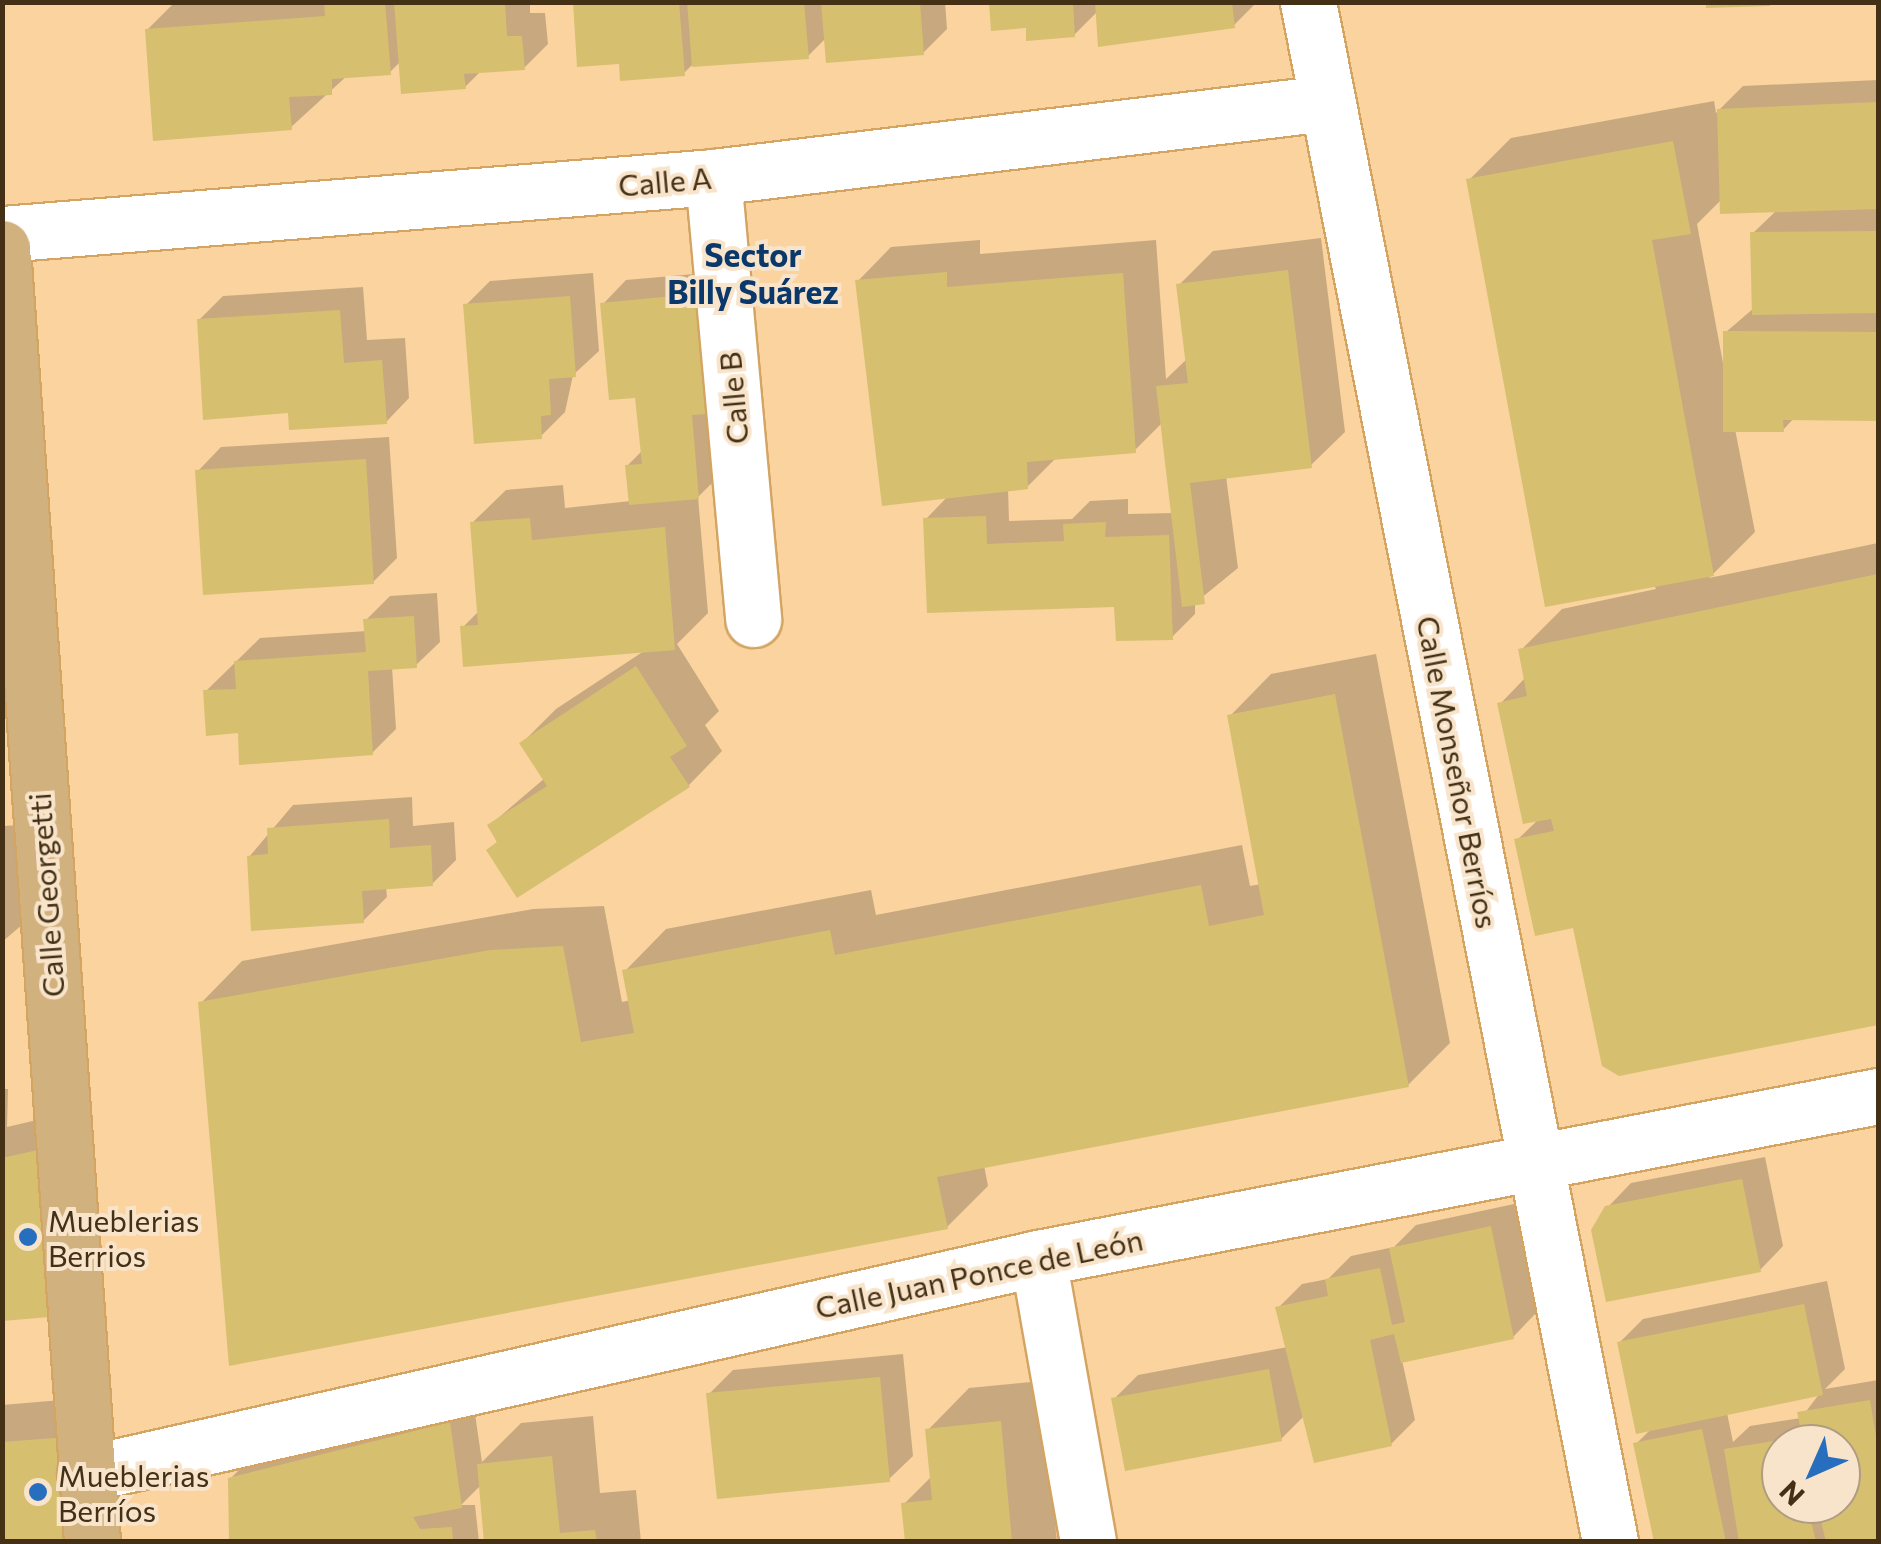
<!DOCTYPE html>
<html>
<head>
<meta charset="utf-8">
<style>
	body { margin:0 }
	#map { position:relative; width:1881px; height:1544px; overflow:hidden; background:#fad39f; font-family:Commissioner,sans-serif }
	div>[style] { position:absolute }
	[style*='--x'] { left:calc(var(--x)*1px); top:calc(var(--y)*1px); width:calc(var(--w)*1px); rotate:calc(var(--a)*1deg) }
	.shadow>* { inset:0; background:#0003 }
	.building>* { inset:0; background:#d6c070 }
	.roads { filter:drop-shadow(2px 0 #d3a462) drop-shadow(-2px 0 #d3a462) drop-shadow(0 2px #d3a462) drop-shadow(0 -2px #d3a462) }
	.minor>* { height:55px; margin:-27.5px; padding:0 27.5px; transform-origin:27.5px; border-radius:27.5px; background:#fff }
	.primary>* { height:55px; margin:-27.5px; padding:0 27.5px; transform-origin:27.5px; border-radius:27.5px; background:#d1b17d }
	.dots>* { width:28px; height:28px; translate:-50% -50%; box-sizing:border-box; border:5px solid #f8e4ca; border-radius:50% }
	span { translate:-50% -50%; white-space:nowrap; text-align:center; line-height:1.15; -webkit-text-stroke:8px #f8e4ca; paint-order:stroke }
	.street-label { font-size:30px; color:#433015 }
	.poi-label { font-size:30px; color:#433015 }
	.left { translate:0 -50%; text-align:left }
	.neighbourhood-label { font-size:32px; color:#0a386a; font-weight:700 }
	.frame { position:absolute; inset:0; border:5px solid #433015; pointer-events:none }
	.north { position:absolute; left:1761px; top:1424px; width:100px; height:100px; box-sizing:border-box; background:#f8e4ca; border:2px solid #b09c82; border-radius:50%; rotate:225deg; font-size:28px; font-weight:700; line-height:40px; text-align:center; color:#433015 }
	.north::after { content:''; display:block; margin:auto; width:35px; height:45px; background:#286ebf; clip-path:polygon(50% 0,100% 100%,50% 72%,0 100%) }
</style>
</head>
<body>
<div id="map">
	<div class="shadow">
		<i style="clip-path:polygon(175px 2px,530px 2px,530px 13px,545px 13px,548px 44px,524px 68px,481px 71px,465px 87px,401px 61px,389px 73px,348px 75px,290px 128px,147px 30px)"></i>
		<i style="clip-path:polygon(576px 2px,945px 2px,947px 29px,923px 53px,827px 37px,808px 56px,692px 65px,684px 73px,621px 61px)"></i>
		<i style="clip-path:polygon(992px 2px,1257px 2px,1233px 26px,1098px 11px,1074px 35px,1028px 26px)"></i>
		<i style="clip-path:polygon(1831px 2px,1878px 2px,1878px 3px,1831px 4px)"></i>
		<i style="clip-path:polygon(evenodd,1878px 80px,1878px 419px,1795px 417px,1783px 430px,1735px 429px,1755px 532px,1709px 578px,1878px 543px,1878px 1022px,1619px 1073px,1575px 925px,1517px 840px,1539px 819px,1500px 704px,1526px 677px,1521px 650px,1562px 609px,1656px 589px,1469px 180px,1511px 138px,1714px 101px,1716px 113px,1743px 86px,1878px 80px,1722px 199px,1777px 210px,1753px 233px,1754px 308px,1726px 332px,1723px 363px,1697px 224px,1722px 199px)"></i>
		<i style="clip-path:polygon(evenodd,1321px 238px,1345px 432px,1311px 465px,1226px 476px,1238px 568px,1195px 603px,1195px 614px,1172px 637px,1117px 605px,926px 519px,949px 495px,858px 281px,891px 247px,980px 240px,980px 254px,1156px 240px,1166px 379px,1188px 358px,1179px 285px,1213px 251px,1321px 238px,1163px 422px,1174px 513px,1128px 514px,1128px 499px,1090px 501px,1072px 519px,1009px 521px,1008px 489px,1027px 487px,1057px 457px,1135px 450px,1163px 422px)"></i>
		<i style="clip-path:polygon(718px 272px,722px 473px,698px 497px,708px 613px,677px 644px,719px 711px,705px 725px,722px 751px,689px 785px,518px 895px,490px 825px,545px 778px,522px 743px,556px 709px,647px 649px,463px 627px,479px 611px,472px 523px,506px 490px,563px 485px,565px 508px,631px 501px,627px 466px,643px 450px,637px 395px,603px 304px,626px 280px)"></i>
		<i style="clip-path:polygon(593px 273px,599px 351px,573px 375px,565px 412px,541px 436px,466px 305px,490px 281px)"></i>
		<i style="clip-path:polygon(363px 287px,367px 340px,405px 338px,409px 398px,386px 422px,199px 320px,223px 296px)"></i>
		<i style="clip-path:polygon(389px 437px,397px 558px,373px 582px,198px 471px,221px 447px)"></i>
		<i style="clip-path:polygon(437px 593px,440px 642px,416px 665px,392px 667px,396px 729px,372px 753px,240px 731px,206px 691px,260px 638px,367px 631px,366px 620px,390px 596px)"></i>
		<i style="clip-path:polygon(1376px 654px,1450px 1043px,1408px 1085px,984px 1165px,988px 1186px,947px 1227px,201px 1003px,242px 961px,533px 909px,604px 906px,622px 1002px,631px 1000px,625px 971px,666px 929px,871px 890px,876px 915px,1242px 845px,1250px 886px,1261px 884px,1230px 716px,1271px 674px)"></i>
		<i style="clip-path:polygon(412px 797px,413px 826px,454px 822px,456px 860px,432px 884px,386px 887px,387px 897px,363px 921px,249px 857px,293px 805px)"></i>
		<i style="clip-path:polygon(24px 825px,30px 918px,2px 942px,2px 826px)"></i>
		<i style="clip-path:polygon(2px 1089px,8px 1089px,7px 1127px,88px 1108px,101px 1272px,60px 1313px,2px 1318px)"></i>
		<i style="clip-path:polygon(1765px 1157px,1783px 1246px,1760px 1270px,1607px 1208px,1631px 1183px)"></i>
		<i style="clip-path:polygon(1514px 1204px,1536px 1313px,1513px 1337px,1402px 1360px,1415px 1420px,1391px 1444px,1305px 1415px,1281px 1439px,1114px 1399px,1138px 1375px,1288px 1347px,1278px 1308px,1302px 1284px,1328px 1279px,1351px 1256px,1394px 1247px,1416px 1225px)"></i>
		<i style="clip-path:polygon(evenodd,1827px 1281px,1845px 1369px,1825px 1389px,1878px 1380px,1878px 1542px,1656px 1542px,1636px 1444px,1652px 1428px,1619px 1343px,1643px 1319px,1827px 1281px,1820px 1393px,1801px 1418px,1750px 1426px,1733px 1442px,1727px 1413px,1820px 1393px,1827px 1281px,1781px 1444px,1841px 1444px,1841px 1504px,1781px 1504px,1781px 1444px)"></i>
		<i style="clip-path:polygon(903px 1354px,913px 1456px,889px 1479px,709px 1394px,733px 1370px)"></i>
		<i style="clip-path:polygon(1041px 1381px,1057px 1542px,907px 1542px,904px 1504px,932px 1476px,928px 1430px,969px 1388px)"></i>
		<i style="clip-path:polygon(109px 1396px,121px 1542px,2px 1542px,2px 1405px)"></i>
		<i style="clip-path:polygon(473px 1400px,482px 1462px,521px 1423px,593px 1416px,600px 1493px,636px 1490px,641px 1542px,486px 1542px,481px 1485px,461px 1505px,475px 1505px,479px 1542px,232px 1542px,230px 1479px,254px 1455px)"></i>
	</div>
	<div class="building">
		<i style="clip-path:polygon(324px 2px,385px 2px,391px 75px,332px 79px,332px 95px,289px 97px,292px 130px,153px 141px,145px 29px,325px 16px)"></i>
		<i style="clip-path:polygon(394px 2px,505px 2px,507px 36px,522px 36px,525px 70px,464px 74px,466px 89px,401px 94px)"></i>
		<i style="clip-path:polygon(573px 2px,679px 2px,685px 76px,620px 81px,619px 64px,577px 67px)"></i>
		<i style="clip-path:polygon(687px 2px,804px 2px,809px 59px,692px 67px)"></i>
		<i style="clip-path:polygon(821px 2px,920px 2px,924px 55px,826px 63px)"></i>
		<i style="clip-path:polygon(989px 2px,1073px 2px,1075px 37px,1026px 41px,1026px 28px,991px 31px)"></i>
		<i style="clip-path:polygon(1095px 2px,1232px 2px,1235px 28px,1098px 47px)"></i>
		<i style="clip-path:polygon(1706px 2px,1770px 2px,1770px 6px,1706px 8px)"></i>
		<i style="clip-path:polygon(1878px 102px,1878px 209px,1720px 214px,1717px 109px)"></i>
		<i style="clip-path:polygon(1673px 141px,1691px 234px,1652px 240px,1714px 576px,1545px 607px,1466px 179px)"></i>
		<i style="clip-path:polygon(1878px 231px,1878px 313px,1752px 315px,1750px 232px)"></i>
		<i style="clip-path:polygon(1288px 270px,1312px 468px,1190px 483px,1205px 604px,1182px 607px,1156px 386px,1188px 383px,1176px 284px)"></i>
		<i style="clip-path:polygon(947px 272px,947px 287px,1123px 273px,1136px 453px,1027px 462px,1028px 489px,882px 506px,855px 280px)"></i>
		<i style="clip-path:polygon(695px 294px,706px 414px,692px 415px,699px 499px,629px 505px,625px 465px,642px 464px,635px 398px,609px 400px,600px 303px)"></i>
		<i style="clip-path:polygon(570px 296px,576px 377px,549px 379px,551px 415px,541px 416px,542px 439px,474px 444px,463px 304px)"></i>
		<i style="clip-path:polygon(340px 310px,344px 363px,382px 360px,387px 424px,289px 430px,288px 413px,203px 420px,197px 319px)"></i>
		<i style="clip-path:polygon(1723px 331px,1878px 332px,1878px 421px,1783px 420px,1784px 432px,1723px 432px)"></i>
		<i style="clip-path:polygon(366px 459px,374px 584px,203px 595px,195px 470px)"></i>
		<i style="clip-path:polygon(986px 516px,987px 544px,1064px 541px,1063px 524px,1106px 522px,1105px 537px,1169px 535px,1173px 640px,1116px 641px,1114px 607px,927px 613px,923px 518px)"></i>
		<i style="clip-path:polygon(530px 518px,532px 540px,665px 527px,675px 650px,463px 667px,460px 626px,478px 625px,470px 522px)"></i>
		<i style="clip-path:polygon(1878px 574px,1878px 1025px,1619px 1076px,1602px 1066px,1573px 928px,1535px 936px,1514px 839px,1554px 831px,1551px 819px,1523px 824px,1497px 703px,1527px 696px,1518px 649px)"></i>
		<i style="clip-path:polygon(414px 616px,417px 668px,368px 671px,373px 755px,239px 765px,238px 733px,206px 736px,203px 690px,236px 689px,234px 661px,366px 652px,363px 619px)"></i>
		<i style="clip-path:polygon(636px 666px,687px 746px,670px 757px,690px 787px,517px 898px,486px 850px,497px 842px,487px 825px,547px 786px,519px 743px)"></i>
		<i style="clip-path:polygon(1335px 694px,1409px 1087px,937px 1177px,948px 1229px,229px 1366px,198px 1002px,490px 950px,563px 946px,581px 1042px,634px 1033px,622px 970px,830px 930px,835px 955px,1201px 885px,1209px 926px,1264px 915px,1227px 715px)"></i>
		<i style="clip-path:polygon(389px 819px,390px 848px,431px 845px,433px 886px,362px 891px,364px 923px,251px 931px,247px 856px,268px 854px,267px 828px)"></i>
		<i style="clip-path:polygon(47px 1148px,61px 1316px,2px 1321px,2px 1158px)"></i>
		<i style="clip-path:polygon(1742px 1179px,1761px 1272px,1606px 1302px,1591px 1230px,1605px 1206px)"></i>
		<i style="clip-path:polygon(1491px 1226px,1514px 1339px,1401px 1363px,1394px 1334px,1370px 1340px,1392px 1446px,1314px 1463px,1275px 1307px,1328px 1296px,1325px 1279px,1380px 1268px,1392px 1325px,1405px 1322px,1389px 1248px)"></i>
		<i style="clip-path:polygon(1804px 1304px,1823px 1395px,1636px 1434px,1617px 1342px)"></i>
		<i style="clip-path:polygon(1269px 1369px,1282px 1441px,1125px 1471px,1111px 1398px)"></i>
		<i style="clip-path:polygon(880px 1377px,890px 1482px,717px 1499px,706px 1393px)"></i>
		<i style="clip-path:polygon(1870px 1400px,1878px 1449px,1878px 1542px,1826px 1542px,1817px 1504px,1841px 1504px,1841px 1444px,1804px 1444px,1797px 1412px)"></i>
		<i style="clip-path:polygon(1001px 1421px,1012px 1542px,905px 1542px,901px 1503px,932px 1500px,925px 1429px)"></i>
		<i style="clip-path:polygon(450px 1422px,462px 1508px,413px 1517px,420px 1529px,452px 1527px,453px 1542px,229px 1542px,228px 1478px)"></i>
		<i style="clip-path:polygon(1702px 1429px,1726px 1542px,1654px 1542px,1633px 1443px)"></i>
		<i style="clip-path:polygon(68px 1437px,77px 1542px,2px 1542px,2px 1442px)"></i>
		<i style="clip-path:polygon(1793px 1438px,1794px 1444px,1781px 1444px,1781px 1504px,1807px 1504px,1816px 1542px,1739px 1542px,1724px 1449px)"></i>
		<i style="clip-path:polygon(552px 1456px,560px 1533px,595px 1530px,597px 1542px,484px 1542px,477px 1464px)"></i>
	</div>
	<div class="roads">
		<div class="minor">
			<i style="--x:1308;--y:2;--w:1569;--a:78.9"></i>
			<i style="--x:713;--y:177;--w:444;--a:84.8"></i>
			<i style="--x:2;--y:234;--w:713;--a:-4.58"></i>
			<i style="--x:713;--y:177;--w:617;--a:-6.88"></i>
			<i style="--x:1038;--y:1258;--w:288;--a:80"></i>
			<i style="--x:85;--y:1474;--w:977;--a:-12.77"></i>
			<i style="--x:1038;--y:1258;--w:855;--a:-10.92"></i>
		</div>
		<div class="primary">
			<i style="--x:2;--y:248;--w:1297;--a:86.02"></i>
		</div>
	</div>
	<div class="dots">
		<i style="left:28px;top:1237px;background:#286ebf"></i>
		<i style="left:38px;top:1492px;background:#286ebf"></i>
	</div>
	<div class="street-label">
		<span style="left:665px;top:181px;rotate:-5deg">Calle A</span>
		<span style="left:733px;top:398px;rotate:-95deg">Calle B</span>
		<span style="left:1458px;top:772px;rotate:79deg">Calle Monseñor Berríos</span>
		<span style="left:46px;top:895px;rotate:-94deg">Calle Georgetti</span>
		<span style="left:979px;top:1273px;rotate:-12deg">Calle Juan Ponce de León</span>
	</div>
	<div class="poi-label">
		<span class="left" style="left:48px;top:1237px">Mueblerias<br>Berrios</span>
		<span class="left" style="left:58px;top:1492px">Mueblerias<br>Berríos</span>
	</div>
	<div class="neighbourhood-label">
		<span style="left:753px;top:273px">Sector<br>Billy Suárez</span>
	</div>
	<div class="frame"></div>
	<div class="north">N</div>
</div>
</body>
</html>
